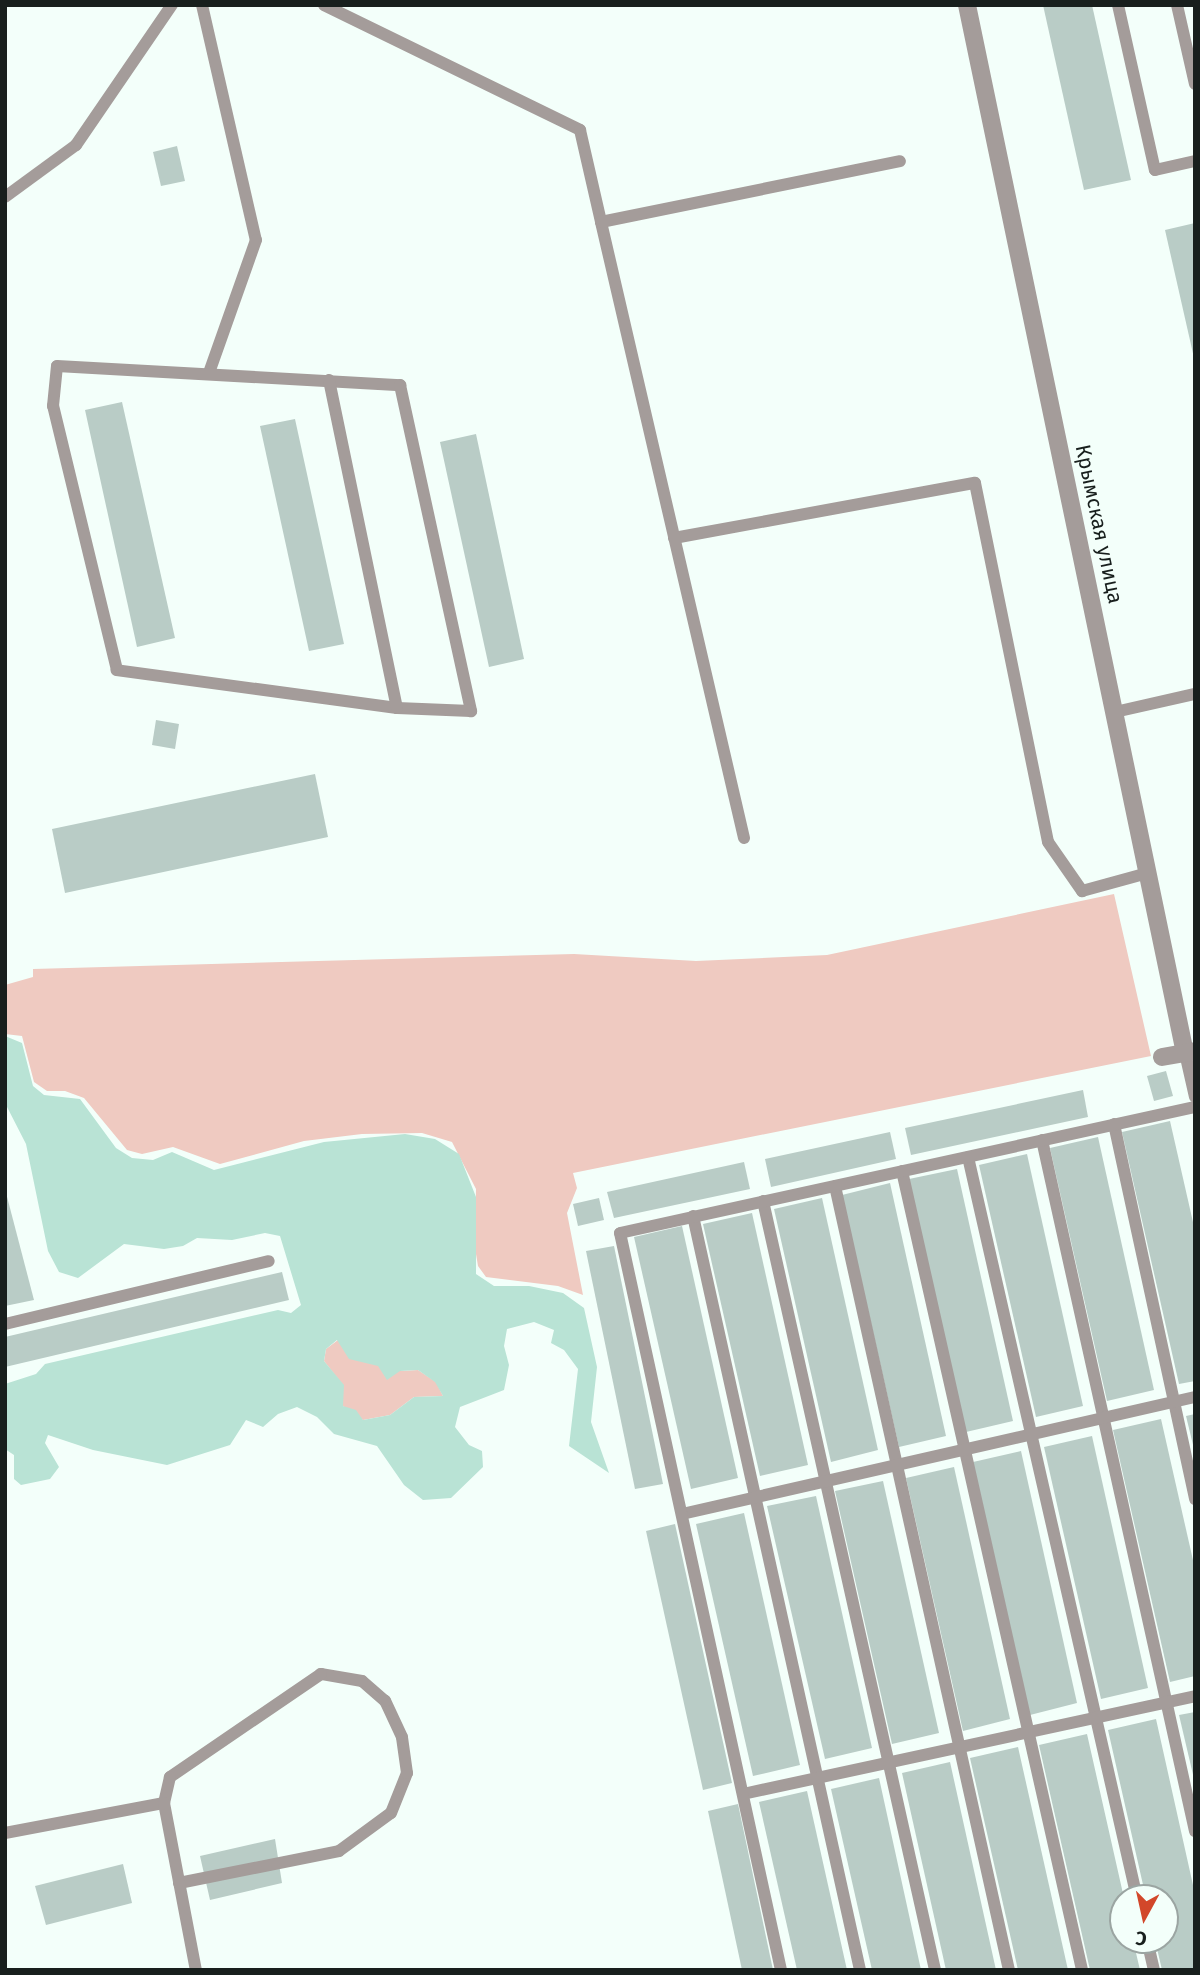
<!DOCTYPE html>
<html>
<head>
<meta charset="utf-8">
<style>
	body { margin:0 }
	#map { position:relative; width:1200px; height:1975px; overflow:hidden; background:#f3fffa; font-family:"Fira Sans",sans-serif }
	div>[style] { position:absolute }
	[style*='--x'] { left:calc(var(--x)*1px); top:calc(var(--y)*1px); width:calc(var(--w)*1px); rotate:calc(var(--a)*1deg) }
	.green>* { inset:0; background:#efcac1 }
	.water>* { inset:0; background:#b9e3d5 }
	.building>* { inset:0; background:#b9ccc6 }
	.service>* { height:12px; margin:-6px; padding:0 6px; transform-origin:6px; border-radius:6px; background:#a49c9a }
	.minor>* { height:18px; margin:-9px; padding:0 9px; transform-origin:9px; border-radius:9px; background:#a49c9a }
	span { translate:-50% -50%; white-space:nowrap; text-align:center; line-height:1.15; -webkit-text-stroke:5px #f3fffa; paint-order:stroke }
	.street-label { font-size:21px; color:#181f1d }
	.frame { position:absolute; inset:0; border:7px solid #181f1d; pointer-events:none }
	.north { position:absolute; left:1109px; top:1884px; width:70px; height:70px; box-sizing:border-box; background:#f3fffa; border:2px solid #9ba5a2; border-radius:50%; rotate:188deg; font-size:19px; font-weight:700; line-height:28px; text-align:center; color:#181f1d }
	.north::after { content:''; display:block; margin:auto; width:24px; height:32px; background:#d2472a; clip-path:polygon(50% 0,100% 100%,50% 72%,0 100%) }
</style>
</head>
<body>
<div id="map">
	<div class="green">
		<i style="clip-path:polygon(1114px 894px,1151px 1056px,573px 1173px,577px 1188px,567px 1213px,583px 1295px,558px 1286px,486px 1277px,478px 1266px,475px 1248px,476px 1189px,452px 1142px,422px 1133px,362px 1134px,304px 1141px,220px 1164px,173px 1147px,142px 1154px,127px 1150px,84px 1098px,65px 1091px,47px 1091px,34px 1082px,22px 1036px,5px 1034px,5px 985px,33px 977px,33px 969px,574px 954px,696px 961px,827px 955px)"></i>
		<i style="clip-path:polygon(338px 1340px,358px 1359px,400px 1371px,418px 1370px,436px 1382px,443px 1396px,414px 1397px,390px 1415px,363px 1420px,343px 1406px,343px 1385px,324px 1361px,326px 1349px)"></i>
	</div>
	<div class="water">
		<i style="clip-path:polygon(evenodd,5px 1036px,22px 1043px,33px 1086px,44px 1095px,80px 1099px,116px 1148px,132px 1158px,153px 1160px,172px 1152px,214px 1170px,324px 1142px,405px 1134px,435px 1139px,459px 1154px,476px 1197px,476px 1274px,494px 1286px,529px 1286px,563px 1293px,584px 1308px,597px 1367px,591px 1422px,609px 1473px,569px 1446px,578px 1369px,564px 1350px,551px 1343px,554px 1330px,534px 1322px,507px 1329px,504px 1346px,509px 1365px,504px 1390px,460px 1407px,455px 1427px,469px 1445px,482px 1451px,483px 1467px,451px 1498px,423px 1500px,404px 1485px,377px 1446px,334px 1434px,317px 1417px,297px 1407px,278px 1414px,263px 1427px,246px 1420px,230px 1445px,167px 1465px,93px 1450px,48px 1435px,45px 1443px,59px 1467px,50px 1479px,21px 1485px,14px 1479px,14px 1455px,5px 1449px,5px 1384px,36px 1374px,45px 1364px,278px 1310px,291px 1313px,301px 1305px,280px 1236px,265px 1233px,232px 1240px,197px 1238px,183px 1246px,164px 1249px,124px 1244px,78px 1278px,59px 1272px,48px 1251px,26px 1144px,5px 1103px,5px 1036px,337px 1340px,349px 1359px,378px 1366px,387px 1380px,400px 1371px,418px 1370px,435px 1382px,443px 1396px,414px 1397px,390px 1415px,363px 1420px,356px 1410px,343px 1406px,344px 1385px,324px 1361px,326px 1349px,337px 1340px)"></i>
	</div>
	<div class="building">
		<i style="clip-path:polygon(1043px 5px,1092px 5px,1131px 180px,1084px 190px)"></i>
		<i style="clip-path:polygon(177px 146px,185px 181px,161px 186px,153px 152px)"></i>
		<i style="clip-path:polygon(1195px 223px,1195px 358px,1194px 358px,1165px 230px)"></i>
		<i style="clip-path:polygon(122px 402px,175px 638px,137px 647px,85px 410px)"></i>
		<i style="clip-path:polygon(295px 419px,344px 644px,309px 651px,260px 426px)"></i>
		<i style="clip-path:polygon(476px 434px,524px 659px,489px 667px,440px 442px)"></i>
		<i style="clip-path:polygon(156px 720px,179px 724px,175px 749px,152px 745px)"></i>
		<i style="clip-path:polygon(315px 774px,328px 837px,65px 893px,52px 829px)"></i>
		<i style="clip-path:polygon(1166px 1071px,1173px 1096px,1154px 1101px,1147px 1076px)"></i>
		<i style="clip-path:polygon(1083px 1090px,1088px 1117px,911px 1155px,905px 1128px)"></i>
		<i style="clip-path:polygon(1170px 1121px,1195px 1231px,1195px 1381px,1179px 1384px,1122px 1132px)"></i>
		<i style="clip-path:polygon(890px 1132px,896px 1159px,771px 1187px,765px 1159px)"></i>
		<i style="clip-path:polygon(1098px 1137px,1154px 1390px,1107px 1401px,1050px 1148px)"></i>
		<i style="clip-path:polygon(1027px 1154px,1083px 1406px,1036px 1417px,979px 1165px)"></i>
		<i style="clip-path:polygon(744px 1162px,750px 1189px,614px 1218px,607px 1192px)"></i>
		<i style="clip-path:polygon(957px 1169px,1013px 1421px,966px 1432px,909px 1179px)"></i>
		<i style="clip-path:polygon(890px 1183px,946px 1436px,899px 1447px,842px 1195px)"></i>
		<i style="clip-path:polygon(5px 1189px,34px 1300px,5px 1306px)"></i>
		<i style="clip-path:polygon(599px 1198px,604px 1220px,578px 1226px,573px 1204px)"></i>
		<i style="clip-path:polygon(822px 1198px,878px 1450px,831px 1462px,774px 1209px)"></i>
		<i style="clip-path:polygon(752px 1213px,808px 1465px,760px 1476px,703px 1224px)"></i>
		<i style="clip-path:polygon(682px 1226px,738px 1478px,691px 1489px,634px 1237px)"></i>
		<i style="clip-path:polygon(614px 1246px,663px 1484px,635px 1489px,586px 1251px)"></i>
		<i style="clip-path:polygon(282px 1272px,289px 1300px,5px 1367px,5px 1337px)"></i>
		<i style="clip-path:polygon(1195px 1414px,1195px 1449px,1194px 1449px,1186px 1416px)"></i>
		<i style="clip-path:polygon(1161px 1419px,1195px 1569px,1195px 1676px,1170px 1682px,1113px 1430px)"></i>
		<i style="clip-path:polygon(1092px 1436px,1148px 1688px,1101px 1699px,1044px 1447px)"></i>
		<i style="clip-path:polygon(1021px 1451px,1077px 1703px,1030px 1715px,973px 1462px)"></i>
		<i style="clip-path:polygon(954px 1467px,1010px 1719px,963px 1731px,906px 1478px)"></i>
		<i style="clip-path:polygon(883px 1481px,939px 1733px,892px 1744px,835px 1491px)"></i>
		<i style="clip-path:polygon(816px 1496px,872px 1748px,825px 1759px,767px 1506px)"></i>
		<i style="clip-path:polygon(744px 1513px,800px 1765px,753px 1776px,696px 1524px)"></i>
		<i style="clip-path:polygon(675px 1524px,732px 1783px,703px 1790px,646px 1531px)"></i>
		<i style="clip-path:polygon(1195px 1712px,1195px 1779px,1194px 1779px,1179px 1715px)"></i>
		<i style="clip-path:polygon(1156px 1719px,1195px 1894px,1195px 1970px,1162px 1970px,1155px 1940px,1165px 1940px,1165px 1898px,1146px 1898px,1108px 1730px)"></i>
		<i style="clip-path:polygon(1087px 1734px,1124px 1898px,1123px 1940px,1133px 1940px,1140px 1970px,1090px 1970px,1039px 1745px)"></i>
		<i style="clip-path:polygon(1018px 1747px,1068px 1970px,1018px 1970px,970px 1758px)"></i>
		<i style="clip-path:polygon(950px 1762px,996px 1970px,946px 1970px,902px 1773px)"></i>
		<i style="clip-path:polygon(879px 1778px,921px 1970px,872px 1970px,831px 1789px)"></i>
		<i style="clip-path:polygon(807px 1791px,847px 1970px,797px 1970px,759px 1802px)"></i>
		<i style="clip-path:polygon(738px 1804px,773px 1970px,742px 1970px,708px 1811px)"></i>
		<i style="clip-path:polygon(275px 1839px,282px 1883px,210px 1900px,200px 1856px)"></i>
		<i style="clip-path:polygon(123px 1864px,132px 1903px,46px 1925px,35px 1886px)"></i>
	</div>
	<div class="service">
		<i style="--x:202;--y:5;--w:241;--a:77.1"></i>
		<i style="--x:256;--y:240;--w:141;--a:109.5"></i>
		<i style="--x:324;--y:5;--w:285;--a:26"></i>
		<i style="--x:580;--y:130;--w:94;--a:77.1"></i>
		<i style="--x:1118;--y:5;--w:169;--a:77.4"></i>
		<i style="--x:1155;--y:170;--w:41;--a:-12.7"></i>
		<i style="--x:1177;--y:5;--w:81;--a:77.2"></i>
		<i style="--x:5;--y:197;--w:88;--a:-36.2"></i>
		<i style="--x:76;--y:145;--w:170;--a:-55.6"></i>
		<i style="--x:57;--y:366;--w:344;--a:3.2"></i>
		<i style="--x:400;--y:385;--w:334;--a:77.7"></i>
		<i style="--x:471;--y:711;--w:74;--a:-177.7"></i>
		<i style="--x:397;--y:708;--w:283;--a:-172.3"></i>
		<i style="--x:117;--y:670;--w:272;--a:-103.6"></i>
		<i style="--x:53;--y:406;--w:40;--a:-84.3"></i>
		<i style="--x:329;--y:380;--w:335;--a:78.3"></i>
		<i style="--x:674;--y:538;--w:306;--a:-10.4"></i>
		<i style="--x:975;--y:483;--w:366;--a:78.5"></i>
		<i style="--x:1048;--y:842;--w:60;--a:55.2"></i>
		<i style="--x:1082;--y:891;--w:68;--a:-15.3"></i>
		<i style="--x:1115;--y:712;--w:82;--a:-12.7"></i>
		<i style="--x:744;--y:838;--w:632;--a:-103.07"></i>
		<i style="--x:601;--y:222;--w:305;--a:-11.5"></i>
		<i style="--x:1185;--y:1053;--w:45;--a:77.2"></i>
		<i style="--x:1114;--y:1124;--w:384;--a:77.8"></i>
		<i style="--x:1042;--y:1140;--w:708;--a:77.52"></i>
		<i style="--x:968;--y:1157;--w:760;--a:77.15"></i>
		<i style="--x:902;--y:1171;--w:819;--a:77.3"></i>
		<i style="--x:835;--y:1186;--w:803;--a:77.49"></i>
		<i style="--x:763;--y:1201;--w:788;--a:77.39"></i>
		<i style="--x:693;--y:1216;--w:772;--a:77.51"></i>
		<i style="--x:5;--y:1324;--w:271;--a:-13.4"></i>
		<i style="--x:682;--y:1514;--w:526;--a:-12.85"></i>
		<i style="--x:743;--y:1794;--w:463;--a:-12.2"></i>
		<i style="--x:5;--y:1833;--w:162;--a:-10.7"></i>
		<i style="--x:179;--y:1883;--w:163;--a:-11.3"></i>
		<i style="--x:339;--y:1851;--w:64;--a:-36.2"></i>
		<i style="--x:391;--y:1813;--w:43;--a:-68.2"></i>
		<i style="--x:407;--y:1773;--w:36;--a:-98"></i>
		<i style="--x:402;--y:1737;--w:40;--a:-115"></i>
		<i style="--x:385;--y:1701;--w:30;--a:-139"></i>
		<i style="--x:362;--y:1681;--w:42;--a:-170.3"></i>
		<i style="--x:321;--y:1674;--w:183;--a:145.7"></i>
		<i style="--x:170;--y:1777;--w:27;--a:103"></i>
		<i style="--x:164;--y:1803;--w:170;--a:79.2"></i>
		<i style="--x:1147;--y:1940;--w:31;--a:77"></i>
		<i style="--x:781;--y:1970;--w:754;--a:-102.32"></i>
		<i style="--x:620;--y:1233;--w:589;--a:-12.36"></i>
	</div>
	<div class="minor">
		<i style="--x:967;--y:5;--w:1070;--a:78.25"></i>
		<i style="--x:1162;--y:1057;--w:34;--a:-10"></i>
	</div>
	<div class="street-label">
		<span style="left:1099px;top:524px;rotate:78deg">Крымская улица</span>
	</div>
	<div class="frame"></div>
	<div class="north">С</div>
</div>
</body>
</html>
